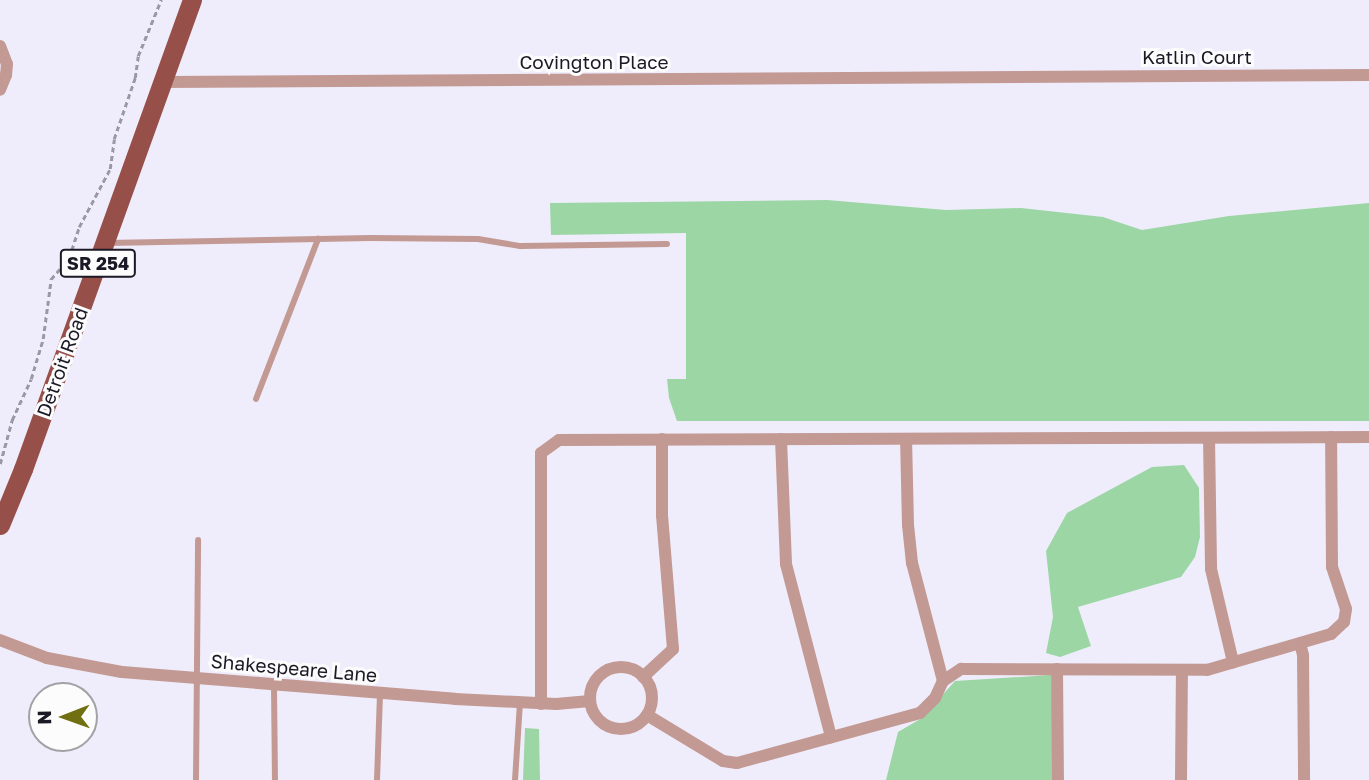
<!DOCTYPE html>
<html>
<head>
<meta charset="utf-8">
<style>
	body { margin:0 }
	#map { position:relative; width:1369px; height:780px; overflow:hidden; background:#efedfb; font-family:"Golos Text",sans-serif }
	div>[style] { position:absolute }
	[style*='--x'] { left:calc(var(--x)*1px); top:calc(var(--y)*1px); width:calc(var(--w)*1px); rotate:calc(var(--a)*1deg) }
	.green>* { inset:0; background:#9cd6a5 }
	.path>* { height:2.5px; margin-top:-1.25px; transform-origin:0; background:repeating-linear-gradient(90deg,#9a98a5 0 5px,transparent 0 8.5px) }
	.service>* { height:6px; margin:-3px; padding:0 3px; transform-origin:3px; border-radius:3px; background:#c39994 }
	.minor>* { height:12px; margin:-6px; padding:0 6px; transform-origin:6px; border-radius:6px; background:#c39994 }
	.minor>.ring { margin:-6px; padding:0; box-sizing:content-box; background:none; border:12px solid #c39994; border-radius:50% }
	.primary>* { height:19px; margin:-9.5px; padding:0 9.5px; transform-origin:9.5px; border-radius:9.5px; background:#974f4a }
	span { translate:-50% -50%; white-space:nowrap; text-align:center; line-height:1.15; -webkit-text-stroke:6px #fcfcfc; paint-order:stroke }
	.shield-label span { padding:2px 5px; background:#fcfcfc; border:2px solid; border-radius:5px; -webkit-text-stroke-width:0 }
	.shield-label { font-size:18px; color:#1b1925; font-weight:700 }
	.street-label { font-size:19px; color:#1b1925 }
	.north { position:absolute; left:28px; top:682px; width:70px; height:70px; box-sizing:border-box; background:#fcfcfc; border:2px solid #a2a1a6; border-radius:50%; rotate:269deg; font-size:19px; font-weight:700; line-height:28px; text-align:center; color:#1b1925 }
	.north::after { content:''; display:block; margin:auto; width:24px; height:32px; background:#707012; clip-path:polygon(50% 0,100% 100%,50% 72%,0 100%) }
</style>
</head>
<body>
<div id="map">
	<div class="green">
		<i style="clip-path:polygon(827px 200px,946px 210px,1021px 208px,1103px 217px,1142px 230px,1229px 216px,1369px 203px,1369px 421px,677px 421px,669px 398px,667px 379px,686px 379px,686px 233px,551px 235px,550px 203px)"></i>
		<i style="clip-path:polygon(1184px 465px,1199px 488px,1200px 537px,1195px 557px,1181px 577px,1078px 607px,1091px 646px,1060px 657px,1046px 653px,1053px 617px,1046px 551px,1067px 513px,1152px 467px)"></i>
		<i style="clip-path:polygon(1051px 675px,1055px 780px,886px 780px,898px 732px,922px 718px,955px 681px)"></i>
		<i style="clip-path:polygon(525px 728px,539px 729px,540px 780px,523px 780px)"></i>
	</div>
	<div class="path">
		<i style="--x:0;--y:464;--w:46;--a:-74.7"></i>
		<i style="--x:12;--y:420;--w:45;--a:-65.1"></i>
		<i style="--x:31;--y:379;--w:42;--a:-73.3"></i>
		<i style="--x:43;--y:339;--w:61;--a:-82.4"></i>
		<i style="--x:51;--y:279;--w:28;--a:-49"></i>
		<i style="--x:69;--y:258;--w:33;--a:-72"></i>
		<i style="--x:79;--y:227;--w:66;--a:-61.9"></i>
		<i style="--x:110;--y:169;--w:30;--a:-82"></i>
		<i style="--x:114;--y:139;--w:65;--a:-71"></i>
		<i style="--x:135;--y:78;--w:22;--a:-82"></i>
		<i style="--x:138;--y:56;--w:61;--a:-67.7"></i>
	</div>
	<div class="service">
		<i style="--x:107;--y:243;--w:263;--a:-1.1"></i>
		<i style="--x:370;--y:238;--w:108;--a:0.5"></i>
		<i style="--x:478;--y:239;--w:43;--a:9.5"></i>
		<i style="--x:520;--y:246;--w:147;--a:-0.8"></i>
		<i style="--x:256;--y:399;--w:172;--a:-68.8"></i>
		<i style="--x:274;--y:686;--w:94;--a:89.4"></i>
		<i style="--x:196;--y:780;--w:240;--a:-89.5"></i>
		<i style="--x:377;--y:780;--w:86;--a:-88"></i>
		<i style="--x:515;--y:780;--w:77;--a:-86.3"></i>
	</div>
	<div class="minor">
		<i style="--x:0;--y:46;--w:19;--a:69"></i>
		<i style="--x:7;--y:64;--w:11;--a:95"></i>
		<i style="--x:6;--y:75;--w:16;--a:112"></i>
		<i style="--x:163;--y:82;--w:1206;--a:-0.33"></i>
		<i style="--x:1209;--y:438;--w:131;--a:89.1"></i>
		<i style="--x:1211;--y:569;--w:96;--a:76.7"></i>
		<i style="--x:781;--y:439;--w:125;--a:87.7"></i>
		<i style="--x:786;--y:564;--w:179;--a:75.4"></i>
		<i style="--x:0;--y:640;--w:50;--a:21"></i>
		<i style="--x:47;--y:658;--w:76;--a:10.6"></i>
		<i style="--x:122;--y:672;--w:334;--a:4.6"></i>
		<i style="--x:455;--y:699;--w:101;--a:2.8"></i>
		<i style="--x:556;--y:704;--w:34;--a:-5"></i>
		<i style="--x:1300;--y:643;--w:12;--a:76"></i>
		<i style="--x:1303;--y:655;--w:125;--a:89.5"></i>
		<i class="ring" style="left:590px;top:667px;width:50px;height:50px"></i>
		<i style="--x:1057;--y:669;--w:111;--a:89.5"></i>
		<i style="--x:643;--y:677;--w:41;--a:-43"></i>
		<i style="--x:673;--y:649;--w:133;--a:-94.7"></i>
		<i style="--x:662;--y:516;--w:77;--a:-90"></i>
		<i style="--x:943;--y:681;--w:22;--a:-34"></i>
		<i style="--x:961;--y:669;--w:246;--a:0.2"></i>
		<i style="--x:1207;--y:670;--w:129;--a:-16.2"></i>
		<i style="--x:1331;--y:634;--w:18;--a:-43"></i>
		<i style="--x:1344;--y:622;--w:13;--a:-81"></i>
		<i style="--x:1346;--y:609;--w:44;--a:-108.4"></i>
		<i style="--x:1332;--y:567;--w:130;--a:-90.4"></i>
		<i style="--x:541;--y:704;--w:251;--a:-90"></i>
		<i style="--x:541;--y:453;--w:22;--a:-36"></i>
		<i style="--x:559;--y:440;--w:810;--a:-0.21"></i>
		<i style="--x:647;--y:715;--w:89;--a:31.2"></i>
		<i style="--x:723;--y:761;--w:14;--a:8"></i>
		<i style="--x:737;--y:763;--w:190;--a:-15.3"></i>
		<i style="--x:920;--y:713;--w:21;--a:-45"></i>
		<i style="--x:935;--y:698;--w:19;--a:-65"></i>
		<i style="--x:943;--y:681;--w:122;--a:-104.7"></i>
		<i style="--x:912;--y:563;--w:38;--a:-96"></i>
		<i style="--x:908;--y:525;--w:86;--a:-91.3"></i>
		<i style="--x:1181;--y:780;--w:110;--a:-89.5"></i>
	</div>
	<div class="primary">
		<i style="--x:0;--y:525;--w:61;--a:-67.7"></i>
		<i style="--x:23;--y:469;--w:499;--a:-70.2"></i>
	</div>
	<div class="shield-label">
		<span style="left:98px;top:263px">SR 254</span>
	</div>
	<div class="street-label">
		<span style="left:1197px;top:57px">Katlin Court</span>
		<span style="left:594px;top:62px">Covington Place</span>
		<span style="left:62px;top:362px;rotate:-70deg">Detroit Road</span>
		<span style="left:294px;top:668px;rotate:5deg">Shakespeare Lane</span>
	</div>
	<div class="north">N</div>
</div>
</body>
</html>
